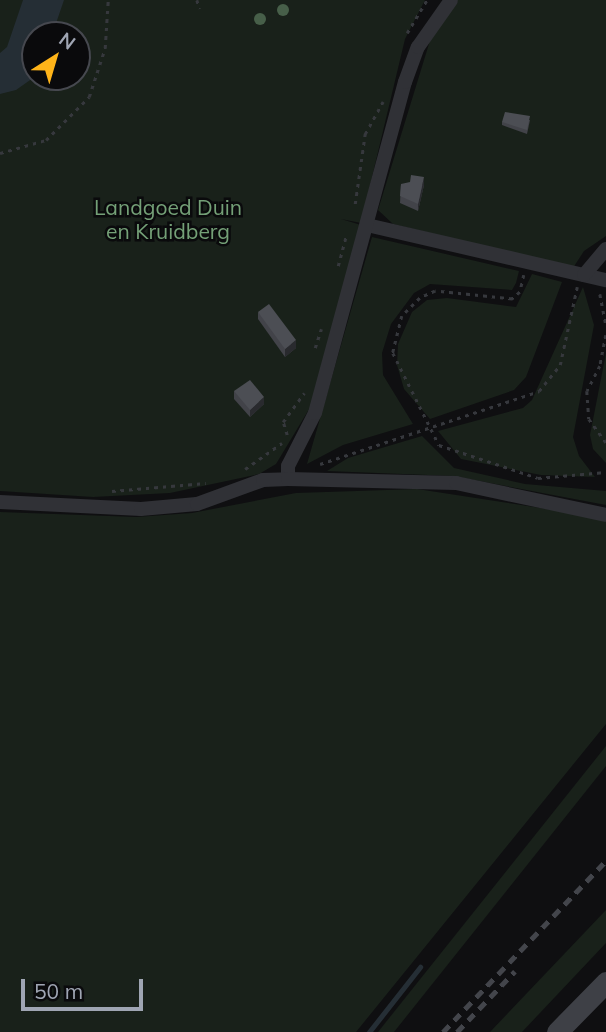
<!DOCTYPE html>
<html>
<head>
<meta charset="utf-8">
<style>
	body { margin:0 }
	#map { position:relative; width:606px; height:1032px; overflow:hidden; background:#0f0f11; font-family:Mulish,sans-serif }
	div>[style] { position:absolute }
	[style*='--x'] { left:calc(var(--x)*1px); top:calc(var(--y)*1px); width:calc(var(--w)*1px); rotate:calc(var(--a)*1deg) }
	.green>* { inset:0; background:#19211a }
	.water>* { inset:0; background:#252e35 }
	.stream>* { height:5px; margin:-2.5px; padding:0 2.5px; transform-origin:2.5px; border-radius:2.5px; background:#252e35 }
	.path>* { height:2.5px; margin-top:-1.25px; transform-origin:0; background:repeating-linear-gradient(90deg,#36383d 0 3.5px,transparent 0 8.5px) }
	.street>* { height:14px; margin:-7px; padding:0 7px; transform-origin:7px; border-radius:7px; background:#303136 }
	.secondary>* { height:21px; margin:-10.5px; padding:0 10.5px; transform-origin:10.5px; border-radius:10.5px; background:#3e4046 }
	.rail>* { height:5px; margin-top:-2.5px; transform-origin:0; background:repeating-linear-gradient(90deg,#43454b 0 9px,transparent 0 16px) }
	.trees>* { width:12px; height:12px; margin:-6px; border-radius:50%; background:#475f49 }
	.wall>* { inset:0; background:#424349 }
	.shaded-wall>* { inset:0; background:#292a2e }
	.building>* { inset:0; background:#4c4e54 }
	span { translate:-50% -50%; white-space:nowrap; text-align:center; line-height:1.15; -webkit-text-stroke:5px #0a0a0c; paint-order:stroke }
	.park-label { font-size:21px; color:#74a077 }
	.north { position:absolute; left:21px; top:21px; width:70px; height:70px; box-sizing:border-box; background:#0a0a0c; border:2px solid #46484f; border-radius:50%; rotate:37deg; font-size:19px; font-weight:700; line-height:28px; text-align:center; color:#9fa5b3 }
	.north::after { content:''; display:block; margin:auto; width:24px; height:32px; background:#ffb419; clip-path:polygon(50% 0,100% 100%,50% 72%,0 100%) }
	.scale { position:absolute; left:21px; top:979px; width:122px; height:32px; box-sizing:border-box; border:4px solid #9fa5b3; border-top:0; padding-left:9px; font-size:21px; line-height:24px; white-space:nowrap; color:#9fa5b3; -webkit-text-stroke:5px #0a0a0c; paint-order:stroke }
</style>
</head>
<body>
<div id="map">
	<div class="green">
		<i style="clip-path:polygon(evenodd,0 0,425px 0,405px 39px,361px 223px,341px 219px,361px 225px,311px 406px,276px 464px,259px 474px,170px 493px,93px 497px,0 491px,0 0,35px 35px,77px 35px,77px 77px,35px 77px,35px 35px)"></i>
		<i style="clip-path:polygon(455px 0,606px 0,606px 236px,584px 251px,573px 268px,393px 224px,378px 210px,432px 34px)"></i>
		<i style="clip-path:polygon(372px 237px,519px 271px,516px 283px,512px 290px,430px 284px,414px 293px,391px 324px,382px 353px,383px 375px,413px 424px,343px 445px,307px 464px)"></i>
		<i style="clip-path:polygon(532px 274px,562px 282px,526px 377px,514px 390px,430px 419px,404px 389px,397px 365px,398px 344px,412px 312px,427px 300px,447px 298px,516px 307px)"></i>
		<i style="clip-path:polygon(583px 287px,594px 325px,573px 437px,579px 456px,595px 477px,541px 475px,461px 459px,438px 431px,523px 408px,532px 400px)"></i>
		<i style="clip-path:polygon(606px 353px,606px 463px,593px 449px,590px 435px)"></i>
		<i style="clip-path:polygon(422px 436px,454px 468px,525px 484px,606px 491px,606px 505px,453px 476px,327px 471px,348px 458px)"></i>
		<i style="clip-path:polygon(417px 489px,606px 518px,606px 724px,356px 1032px,0 1032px,0 512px,136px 517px,192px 513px,296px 493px)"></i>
		<i style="clip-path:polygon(606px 746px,606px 766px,394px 1032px,378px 1032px)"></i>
		<i style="clip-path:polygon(606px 910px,606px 943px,522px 1032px,490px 1032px)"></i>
	</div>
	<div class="water">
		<i style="clip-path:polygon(23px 0,64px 0,52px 35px,35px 35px,33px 78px,16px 90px,0 94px,0 53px,7px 47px)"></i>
	</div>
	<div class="stream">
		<i style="--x:369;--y:1032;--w:83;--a:-51.9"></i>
	</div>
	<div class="path">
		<i style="--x:197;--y:0;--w:9;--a:72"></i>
		<i style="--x:407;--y:33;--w:39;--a:-59"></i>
		<i style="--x:0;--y:153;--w:48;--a:-15.8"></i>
		<i style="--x:46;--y:140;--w:61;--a:-45"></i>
		<i style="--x:89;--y:97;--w:52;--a:-71.9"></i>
		<i style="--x:105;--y:48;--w:48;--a:-86.4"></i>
		<i style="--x:355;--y:204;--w:71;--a:-81.9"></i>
		<i style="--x:365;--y:134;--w:37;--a:-61"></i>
		<i style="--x:338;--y:266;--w:31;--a:-75"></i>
		<i style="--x:524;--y:275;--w:17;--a:103"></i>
		<i style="--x:520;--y:292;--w:11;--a:139"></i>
		<i style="--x:512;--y:299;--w:77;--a:-174.1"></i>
		<i style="--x:435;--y:291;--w:17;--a:155"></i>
		<i style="--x:420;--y:298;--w:25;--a:135"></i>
		<i style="--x:402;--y:316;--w:38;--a:104"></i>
		<i style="--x:393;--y:353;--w:103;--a:63.4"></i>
		<i style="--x:439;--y:445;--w:104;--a:18.4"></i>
		<i style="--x:538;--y:478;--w:68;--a:-5"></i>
		<i style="--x:600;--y:294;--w:31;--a:79"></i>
		<i style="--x:606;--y:335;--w:32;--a:101"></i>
		<i style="--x:600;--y:366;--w:28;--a:117"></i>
		<i style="--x:587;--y:391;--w:28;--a:86"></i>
		<i style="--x:589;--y:419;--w:29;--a:54"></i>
		<i style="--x:315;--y:348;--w:20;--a:-72"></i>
		<i style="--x:287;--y:435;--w:14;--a:-107"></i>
		<i style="--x:283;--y:422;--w:36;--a:-54"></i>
		<i style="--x:320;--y:464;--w:231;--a:-18.4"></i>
		<i style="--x:539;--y:391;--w:33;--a:-51"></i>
		<i style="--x:560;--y:365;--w:80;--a:-77.7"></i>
		<i style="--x:245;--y:469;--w:45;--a:-35.1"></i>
		<i style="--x:112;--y:491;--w:94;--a:-4.9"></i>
	</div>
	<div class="street">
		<i style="--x:367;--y:225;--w:245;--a:13"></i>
		<i style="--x:584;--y:275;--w:34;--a:-50"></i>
		<i style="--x:288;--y:479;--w:13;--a:-90"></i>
		<i style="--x:288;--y:466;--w:59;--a:-63"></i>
		<i style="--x:315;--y:413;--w:343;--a:-74.8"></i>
		<i style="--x:405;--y:82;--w:37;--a:-70"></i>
		<i style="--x:418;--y:47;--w:57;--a:-54.9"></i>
		<i style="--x:0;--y:502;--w:141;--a:2.8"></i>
		<i style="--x:141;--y:509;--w:56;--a:-5.1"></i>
		<i style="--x:197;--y:504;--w:70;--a:-20"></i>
		<i style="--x:263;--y:480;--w:25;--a:-2"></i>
		<i style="--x:288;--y:479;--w:168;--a:1.4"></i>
		<i style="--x:456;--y:483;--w:153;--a:12"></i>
	</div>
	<div class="secondary">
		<i style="--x:557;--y:1032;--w:70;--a:-45.6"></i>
	</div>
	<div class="rail">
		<i style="--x:443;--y:1032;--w:236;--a:-46.4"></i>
		<i style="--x:457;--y:1032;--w:84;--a:-46.4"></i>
	</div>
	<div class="trees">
		<i style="left:283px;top:10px"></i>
		<i style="left:260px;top:19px"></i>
	</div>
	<div class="wall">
		<i style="clip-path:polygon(530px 120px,527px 134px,502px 125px,502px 122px)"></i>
		<i style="clip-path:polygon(401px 184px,424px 185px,418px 211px,400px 203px)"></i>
		<i style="clip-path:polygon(258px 312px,296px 348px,285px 357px,258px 319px)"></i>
		<i style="clip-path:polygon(234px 391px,264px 404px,250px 417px,234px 399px)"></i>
	</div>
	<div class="shaded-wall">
		<i style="clip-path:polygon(424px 177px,424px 185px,418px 211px,418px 204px)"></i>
		<i style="clip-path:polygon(296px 340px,296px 348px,285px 357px,285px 349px)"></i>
		<i style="clip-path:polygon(264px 397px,264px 404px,250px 417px,250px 410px)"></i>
	</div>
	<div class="building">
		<i style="clip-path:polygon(505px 112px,530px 116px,527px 130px,502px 122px)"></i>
		<i style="clip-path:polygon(411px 175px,424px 177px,418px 204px,400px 196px,401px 184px,410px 182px)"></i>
		<i style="clip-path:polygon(269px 304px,296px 340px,285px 349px,258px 312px)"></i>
		<i style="clip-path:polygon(250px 380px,264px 397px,250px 410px,234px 391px)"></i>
	</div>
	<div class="park-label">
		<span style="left:168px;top:219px">Landgoed Duin<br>en Kruidberg</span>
	</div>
	<div class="north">N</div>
	<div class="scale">50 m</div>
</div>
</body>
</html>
